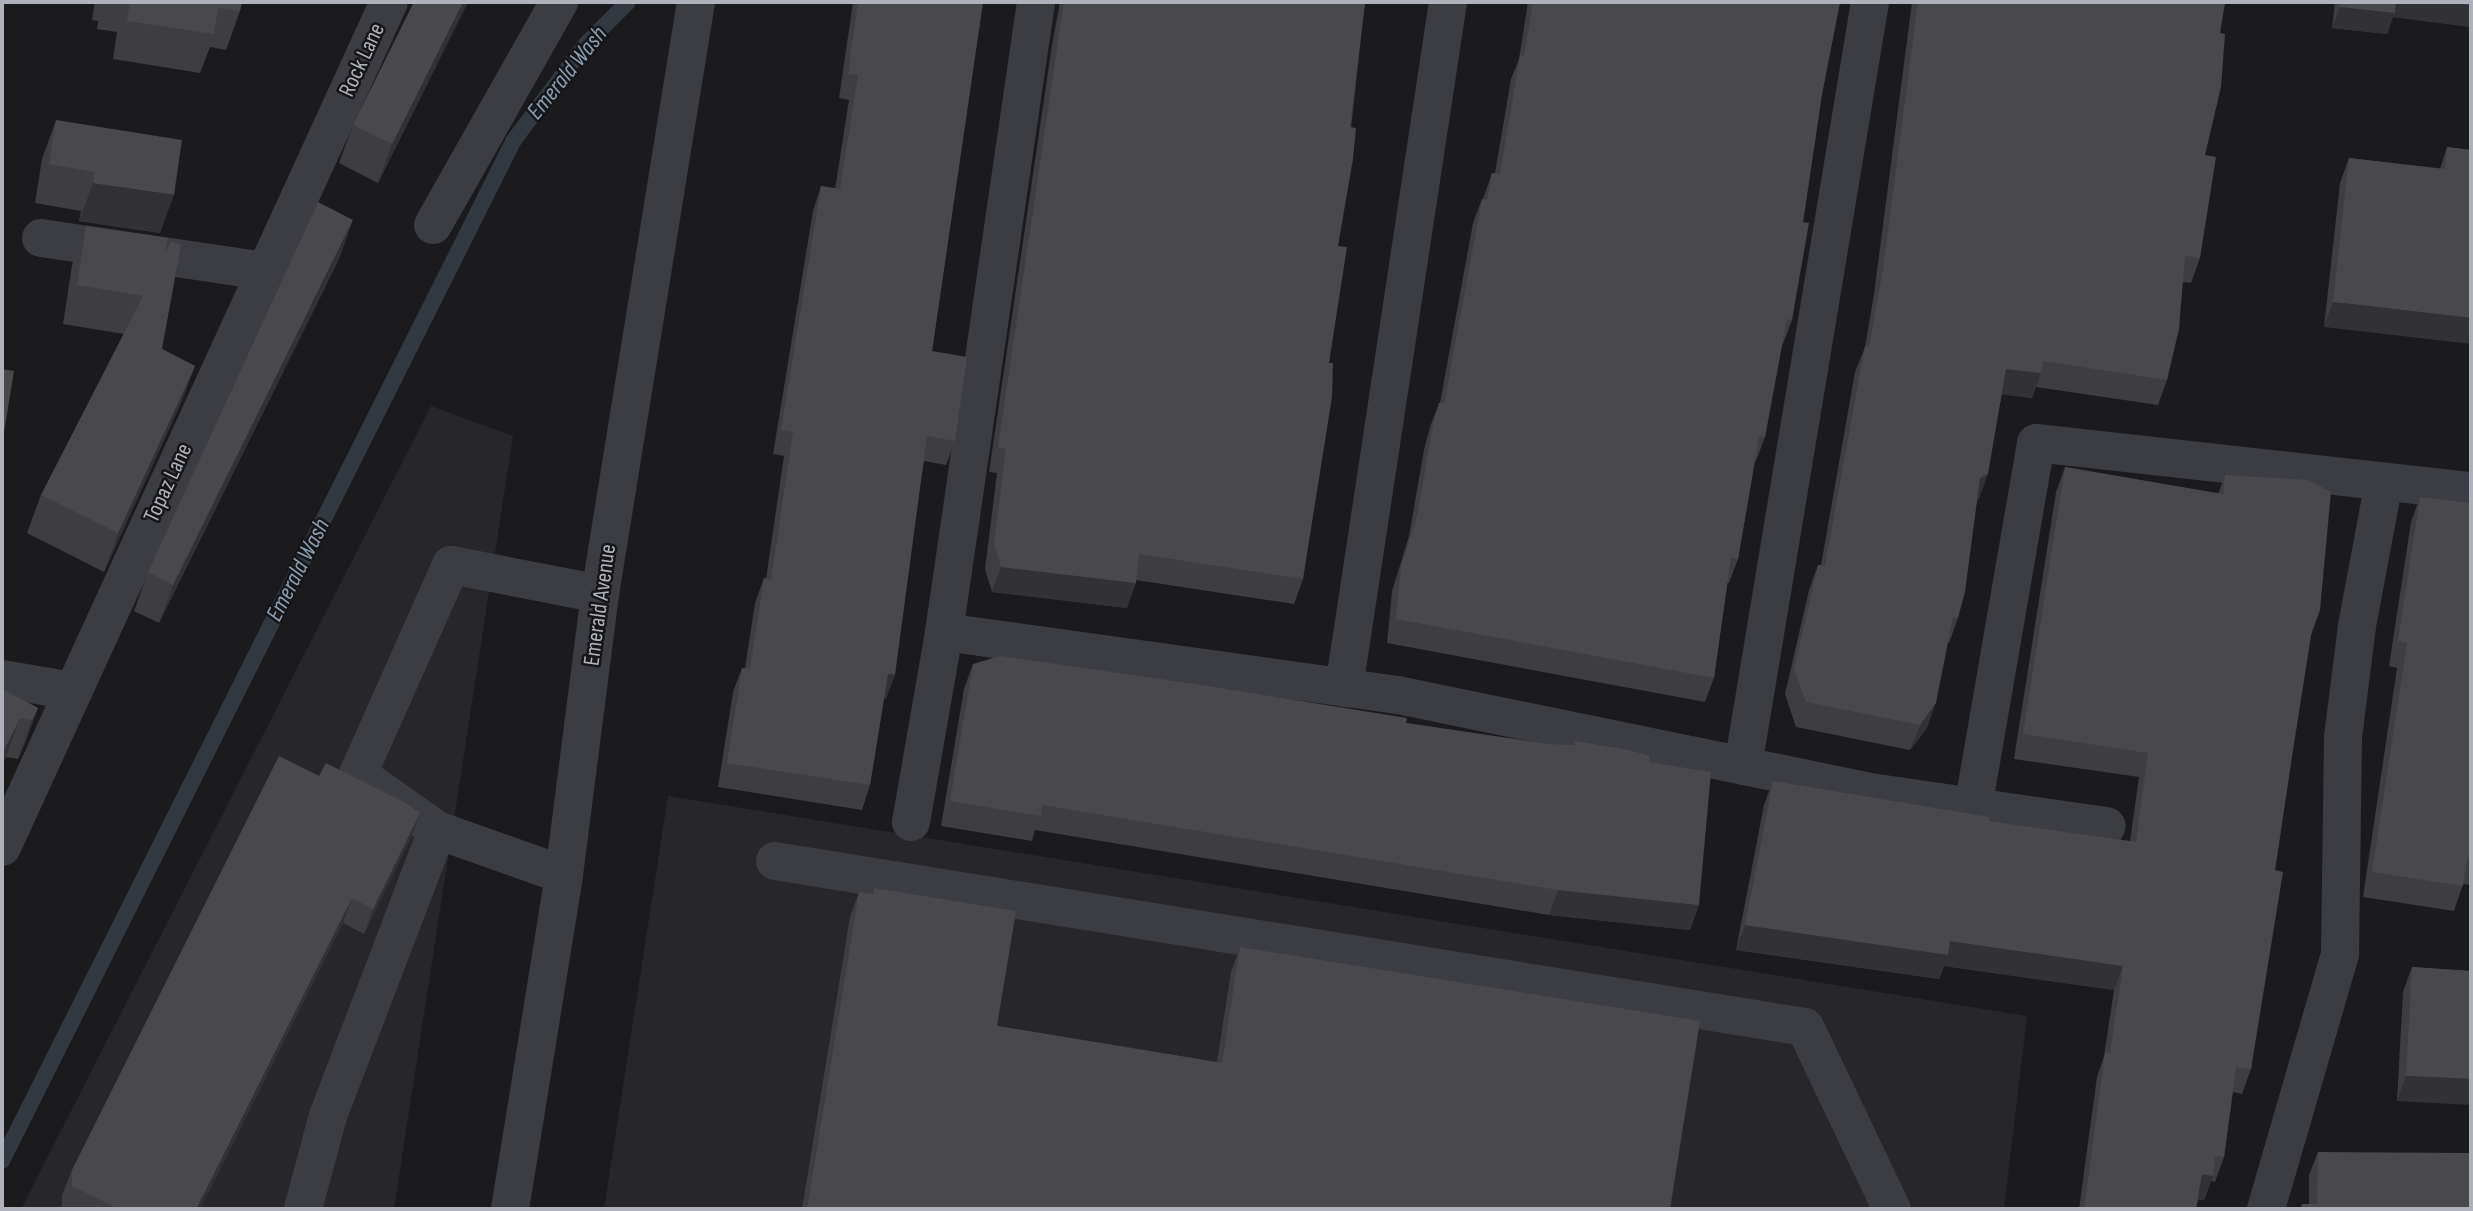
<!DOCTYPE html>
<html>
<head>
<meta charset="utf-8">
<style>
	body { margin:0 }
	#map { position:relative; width:2473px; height:1211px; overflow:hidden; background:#1b1b1d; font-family:"Sofia Sans Condensed",sans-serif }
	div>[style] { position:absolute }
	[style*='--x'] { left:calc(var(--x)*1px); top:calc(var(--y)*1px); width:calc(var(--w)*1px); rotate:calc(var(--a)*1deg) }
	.built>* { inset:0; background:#27272a }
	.stream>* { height:16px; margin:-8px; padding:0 8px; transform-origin:8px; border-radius:8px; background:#323940 }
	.minor>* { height:38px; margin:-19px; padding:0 19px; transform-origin:19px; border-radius:19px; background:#3c3d42 }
	.wall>* { inset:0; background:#3e3e42 }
	.shaded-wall>* { inset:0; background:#323236 }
	.building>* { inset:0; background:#48484d }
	span { translate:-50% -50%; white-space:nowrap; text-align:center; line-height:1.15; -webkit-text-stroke:5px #161618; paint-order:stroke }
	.street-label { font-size:23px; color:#afb2bb }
	.water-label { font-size:24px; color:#8a9eb2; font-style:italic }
	.frame { position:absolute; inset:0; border:4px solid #afb2bb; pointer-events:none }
</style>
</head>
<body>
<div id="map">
	<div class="built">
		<i style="clip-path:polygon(431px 406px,513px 436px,394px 1209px,21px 1209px)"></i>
		<i style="clip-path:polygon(668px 796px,2027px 1016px,2004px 1209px,604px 1209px)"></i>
	</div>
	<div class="stream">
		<i style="--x:2;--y:1161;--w:1142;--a:-63.37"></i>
		<i style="--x:514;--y:140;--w:120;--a:-53.1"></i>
		<i style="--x:586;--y:44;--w:59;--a:-45"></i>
	</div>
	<div class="minor">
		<i style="--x:433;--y:225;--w:256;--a:-60.5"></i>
		<i style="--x:41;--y:238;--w:226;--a:8.4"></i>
		<i style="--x:944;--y:632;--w:458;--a:7.9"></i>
		<i style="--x:1398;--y:695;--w:489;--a:11.6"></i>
		<i style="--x:1877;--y:793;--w:232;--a:8.2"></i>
		<i style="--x:2;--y:679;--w:72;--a:9.6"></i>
		<i style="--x:1344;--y:688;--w:694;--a:-81.38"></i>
		<i style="--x:1743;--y:766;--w:774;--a:-80.56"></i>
		<i style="--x:1973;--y:808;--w:370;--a:-80.2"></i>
		<i style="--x:2036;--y:443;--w:438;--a:6.3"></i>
		<i style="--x:911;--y:822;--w:193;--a:-80.1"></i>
		<i style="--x:944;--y:632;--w:637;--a:-81.69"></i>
		<i style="--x:2;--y:847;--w:929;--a:-65.39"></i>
		<i style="--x:775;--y:861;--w:1043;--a:9.16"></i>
		<i style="--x:1805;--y:1027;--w:202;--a:64.5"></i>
		<i style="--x:564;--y:875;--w:135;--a:-160.5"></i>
		<i style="--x:437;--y:830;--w:97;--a:-144.7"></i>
		<i style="--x:358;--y:774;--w:229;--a:-66"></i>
		<i style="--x:451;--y:565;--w:152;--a:11"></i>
		<i style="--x:303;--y:1209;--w:96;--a:-75"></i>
		<i style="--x:328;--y:1116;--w:306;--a:-69.1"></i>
		<i style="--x:510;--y:1209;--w:338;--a:-80.8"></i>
		<i style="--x:564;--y:875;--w:283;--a:-82.7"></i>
		<i style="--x:600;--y:594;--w:600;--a:-80.79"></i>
		<i style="--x:2266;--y:1209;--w:266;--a:-73.8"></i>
		<i style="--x:2340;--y:954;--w:217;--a:-89.2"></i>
		<i style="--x:2343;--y:737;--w:112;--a:-82.8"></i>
		<i style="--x:2357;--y:626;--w:147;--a:-79.4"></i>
	</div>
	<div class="wall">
		<i style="clip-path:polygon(95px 2px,242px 2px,240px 11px,226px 50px,210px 47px,200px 73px,113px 59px,117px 32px,97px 29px,98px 21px,92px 20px)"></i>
		<i style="clip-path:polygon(414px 2px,468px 2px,378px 183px,339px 163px,353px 125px)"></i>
		<i style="clip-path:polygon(853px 2px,983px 2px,932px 351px,955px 441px,946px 465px,924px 461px,886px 699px,884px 699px,870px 785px,862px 810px,718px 787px,733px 692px,742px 668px,745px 668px,755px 603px,764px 578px,766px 579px,784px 456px,773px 454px,813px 211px,821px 186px,835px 189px,849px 100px,839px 98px)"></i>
		<i style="clip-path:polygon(1060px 2px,1365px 2px,1338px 246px,1329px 363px,1303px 579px,1294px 604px,1136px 580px,1127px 608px,992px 592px,985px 569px,997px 473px,989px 472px,1052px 45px)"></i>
		<i style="clip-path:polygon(1528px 2px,1840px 2px,1822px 94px,1803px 222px,1792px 320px,1783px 344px,1782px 344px,1765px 437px,1756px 461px,1755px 461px,1738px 559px,1729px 583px,1727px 583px,1714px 678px,1705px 702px,1387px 643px,1392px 591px,1409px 536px,1424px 450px,1430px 427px,1439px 403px,1440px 403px,1473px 223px,1482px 199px,1483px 199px,1492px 173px,1495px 173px,1511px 79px,1519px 59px)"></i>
		<i style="clip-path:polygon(1912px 2px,2225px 2px,2220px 33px,2205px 155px,2200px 258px,2191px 283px,2183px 282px,2167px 380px,2158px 405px,2036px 387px,2032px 398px,2002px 394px,1979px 499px,1977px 500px,1958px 618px,1949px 643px,1948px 642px,1927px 728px,1910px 750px,1796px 727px,1785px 694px,1809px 590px,1818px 565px,1821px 565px,1855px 372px,1865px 347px,1874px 294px)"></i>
		<i style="clip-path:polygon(2335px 2px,2471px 2px,2471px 27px,2393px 17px,2387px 34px,2332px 28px)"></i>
		<i style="clip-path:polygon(56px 120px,160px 233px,79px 221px,81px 211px,35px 203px,42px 159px)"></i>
		<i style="clip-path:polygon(2447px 147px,2471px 150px,2324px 327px,2340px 183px,2349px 158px,2440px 169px)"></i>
		<i style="clip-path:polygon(86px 226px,166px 252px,162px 349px,195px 366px,180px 405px,104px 572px,27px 533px,41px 495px,124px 334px,63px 324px,72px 265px)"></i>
		<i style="clip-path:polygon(339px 259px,159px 623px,134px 611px,148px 572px)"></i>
		<i style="clip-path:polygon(2065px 467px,2218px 494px,2225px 475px,2311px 635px,2292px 756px,2275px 870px,2251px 1069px,2242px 1094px,2233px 1092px,2224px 1157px,2215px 1182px,2211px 1181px,2204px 1200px,2198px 1200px,2196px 1209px,2079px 1209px,2097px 1077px,2104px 1056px,2114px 990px,1944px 966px,1939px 979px,1736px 950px,1764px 805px,1773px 781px,1989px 821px,2130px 841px,2139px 777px,2014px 759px,2056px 492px)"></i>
		<i style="clip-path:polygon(2420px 497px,2471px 503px,2471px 885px,2463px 884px,2454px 911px,2363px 897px,2397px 668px,2389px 666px,2411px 522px)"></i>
		<i style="clip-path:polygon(973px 664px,1406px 723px,1548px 744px,1573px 745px,1575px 741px,1649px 762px,1699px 905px,1690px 930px,1549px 915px,1035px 830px,1032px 841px,941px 826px,964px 689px)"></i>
		<i style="clip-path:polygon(2px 689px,38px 708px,18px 759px,6px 757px,2px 764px)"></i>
		<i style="clip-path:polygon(319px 776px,420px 813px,411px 838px,364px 934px,343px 923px,200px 1209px,62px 1209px,62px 1195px,72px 1170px)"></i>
		<i style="clip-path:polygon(874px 888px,997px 1026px,1217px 1062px,1231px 972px,1240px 947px,1670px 1209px,802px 1209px,850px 917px,859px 892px,872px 894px)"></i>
		<i style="clip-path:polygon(2412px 967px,2471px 971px,2397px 1101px,2403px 992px)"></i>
		<i style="clip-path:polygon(2318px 1152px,2471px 1209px,2300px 1209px,2302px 1204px,2309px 1204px,2309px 1175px)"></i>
	</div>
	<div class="shaded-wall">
		<i style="clip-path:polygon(463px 2px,468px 2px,378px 183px,392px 144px)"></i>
		<i style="clip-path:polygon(2394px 2px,2443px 2px,2471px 5px,2471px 27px,2393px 17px,2387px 34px,2332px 28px,2340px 7px)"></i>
		<i style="clip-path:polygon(93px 183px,174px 195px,160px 233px,79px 221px)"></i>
		<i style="clip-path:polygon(353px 220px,339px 259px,159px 623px,173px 585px)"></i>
		<i style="clip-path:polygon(2333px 302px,2471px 318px,2471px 344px,2324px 327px)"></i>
		<i style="clip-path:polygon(195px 366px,180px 405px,104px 572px,118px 533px)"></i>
		<i style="clip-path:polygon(2006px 369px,2041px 373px,2032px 398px,1997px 394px)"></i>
		<i style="clip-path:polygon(1988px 474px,1979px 499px,1971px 503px,1980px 478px)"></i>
		<i style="clip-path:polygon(1001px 567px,1136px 583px,1127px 608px,992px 592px)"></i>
		<i style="clip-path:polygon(888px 674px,895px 675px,886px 699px,879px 698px)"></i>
		<i style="clip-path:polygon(1936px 703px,1927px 728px,1910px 750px,1920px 725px)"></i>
		<i style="clip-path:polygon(38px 708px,24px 746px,18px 759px,32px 720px)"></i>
		<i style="clip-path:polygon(20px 718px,6px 757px,2px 764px,2px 754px)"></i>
		<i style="clip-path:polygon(420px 813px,411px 838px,364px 934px,373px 909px)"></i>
		<i style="clip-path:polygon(1558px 890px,1699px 905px,1690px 930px,1549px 915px)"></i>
		<i style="clip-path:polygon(352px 898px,343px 923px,200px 1209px,196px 1209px)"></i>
		<i style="clip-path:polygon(1745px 925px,1950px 941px,2123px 966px,2114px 990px,1944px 966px,1939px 979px,1736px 950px)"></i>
		<i style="clip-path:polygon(2406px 1076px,2471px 1079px,2471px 1105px,2397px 1101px)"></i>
		<i style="clip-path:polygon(2202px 1174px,2213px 1176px,2204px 1200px,2193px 1199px)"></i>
	</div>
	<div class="building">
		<i style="clip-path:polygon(130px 2px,242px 2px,240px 11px,218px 8px,214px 34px,127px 21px)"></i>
		<i style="clip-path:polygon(414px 2px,463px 2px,392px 144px,353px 125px)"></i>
		<i style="clip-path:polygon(858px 2px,983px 2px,932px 351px,967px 357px,955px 441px,927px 436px,895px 675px,888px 674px,870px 785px,727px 763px,742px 668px,750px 669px,764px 578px,771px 580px,793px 432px,781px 430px,821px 186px,840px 189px,858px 75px,848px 74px)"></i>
		<i style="clip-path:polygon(1064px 2px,1365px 2px,1350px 127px,1356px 128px,1353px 159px,1338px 246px,1347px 247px,1329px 363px,1333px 363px,1332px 397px,1303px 579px,1139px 554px,1136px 583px,1001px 567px,994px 544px,1006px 449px,998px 447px)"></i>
		<i style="clip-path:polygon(1533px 2px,1840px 2px,1822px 94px,1803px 222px,1809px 223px,1792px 320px,1787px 319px,1765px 437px,1759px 436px,1738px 559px,1731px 558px,1714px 678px,1396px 619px,1401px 567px,1418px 512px,1433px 425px,1439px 403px,1444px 404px,1482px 199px,1487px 200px,1492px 173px,1500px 174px,1520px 55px,1524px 56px)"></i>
		<i style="clip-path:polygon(1918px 2px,2225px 2px,2220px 33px,2225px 34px,2221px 87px,2205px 155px,2216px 157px,2200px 258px,2185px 256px,2179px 329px,2167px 380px,2043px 361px,2041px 373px,2006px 369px,1988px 474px,1980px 478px,1965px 592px,1958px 618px,1953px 617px,1936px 703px,1920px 725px,1806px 702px,1794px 669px,1818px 565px,1825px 566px,1865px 346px,1869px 347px,1883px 269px)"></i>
		<i style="clip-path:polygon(2340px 2px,2396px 2px,2395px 13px,2340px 7px)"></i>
		<i style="clip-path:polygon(2443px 2px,2471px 2px,2471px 5px)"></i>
		<i style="clip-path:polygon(56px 120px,182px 140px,174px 195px,93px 183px,95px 172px,49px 164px)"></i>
		<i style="clip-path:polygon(2447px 147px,2471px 150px,2471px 318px,2333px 302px,2349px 158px,2445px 169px)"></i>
		<i style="clip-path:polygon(318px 202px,353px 220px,173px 585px,148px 572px)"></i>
		<i style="clip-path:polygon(86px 226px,168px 238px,166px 252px,171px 241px,181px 245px,162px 349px,195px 366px,118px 533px,41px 495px,143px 296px,77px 285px)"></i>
		<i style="clip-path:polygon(2px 369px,14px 371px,2px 445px)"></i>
		<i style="clip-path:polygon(2065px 467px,2223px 494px,2225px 475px,2308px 480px,2331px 492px,2320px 610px,2311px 635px,2292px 756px,2275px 870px,2283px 872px,2251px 1069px,2236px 1067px,2224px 1157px,2215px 1156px,2213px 1176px,2202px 1174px,2196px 1209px,2084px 1209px,2105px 1053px,2110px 1053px,2123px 966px,1950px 941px,1948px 955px,1745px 925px,1773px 781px,1989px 817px,1989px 821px,2136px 842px,2148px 753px,2023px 734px)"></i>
		<i style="clip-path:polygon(2420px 497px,2471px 503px,2471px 859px,2467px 858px,2463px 886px,2372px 872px,2407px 643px,2398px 641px)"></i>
		<i style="clip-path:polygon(1000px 656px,1195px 684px,1407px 718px,1406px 723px,1548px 744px,1574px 745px,1575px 741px,1629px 750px,1650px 756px,1649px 762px,1711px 772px,1699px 905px,1558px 890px,1042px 805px,1041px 816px,950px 801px,973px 664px)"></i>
		<i style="clip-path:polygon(2px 689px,38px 708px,32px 720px,20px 718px,2px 754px)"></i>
		<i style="clip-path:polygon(279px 756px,319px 776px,326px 763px,406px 803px,420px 813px,373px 909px,352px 898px,196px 1209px,119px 1209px,72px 1186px,72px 1170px)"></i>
		<i style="clip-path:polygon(874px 888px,1016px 911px,997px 1026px,1222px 1063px,1240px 947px,1700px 1021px,1670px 1209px,807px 1209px,859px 892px,873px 894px)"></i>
		<i style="clip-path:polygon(2412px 967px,2471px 971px,2471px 1079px,2406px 1076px)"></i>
		<i style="clip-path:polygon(2318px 1152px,2471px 1153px,2471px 1209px,2301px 1209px,2302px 1204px,2317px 1204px)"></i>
	</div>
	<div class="street-label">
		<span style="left:362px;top:60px;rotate:-65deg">Rock Lane</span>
		<span style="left:168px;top:483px;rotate:-65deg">Topaz Lane</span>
		<span style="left:600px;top:605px;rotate:-82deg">Emerald Avenue</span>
	</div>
	<div class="water-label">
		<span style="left:567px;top:73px;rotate:-51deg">Emerald Wash</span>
		<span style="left:298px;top:570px;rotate:-63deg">Emerald Wash</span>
	</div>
	<div class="frame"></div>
</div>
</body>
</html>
